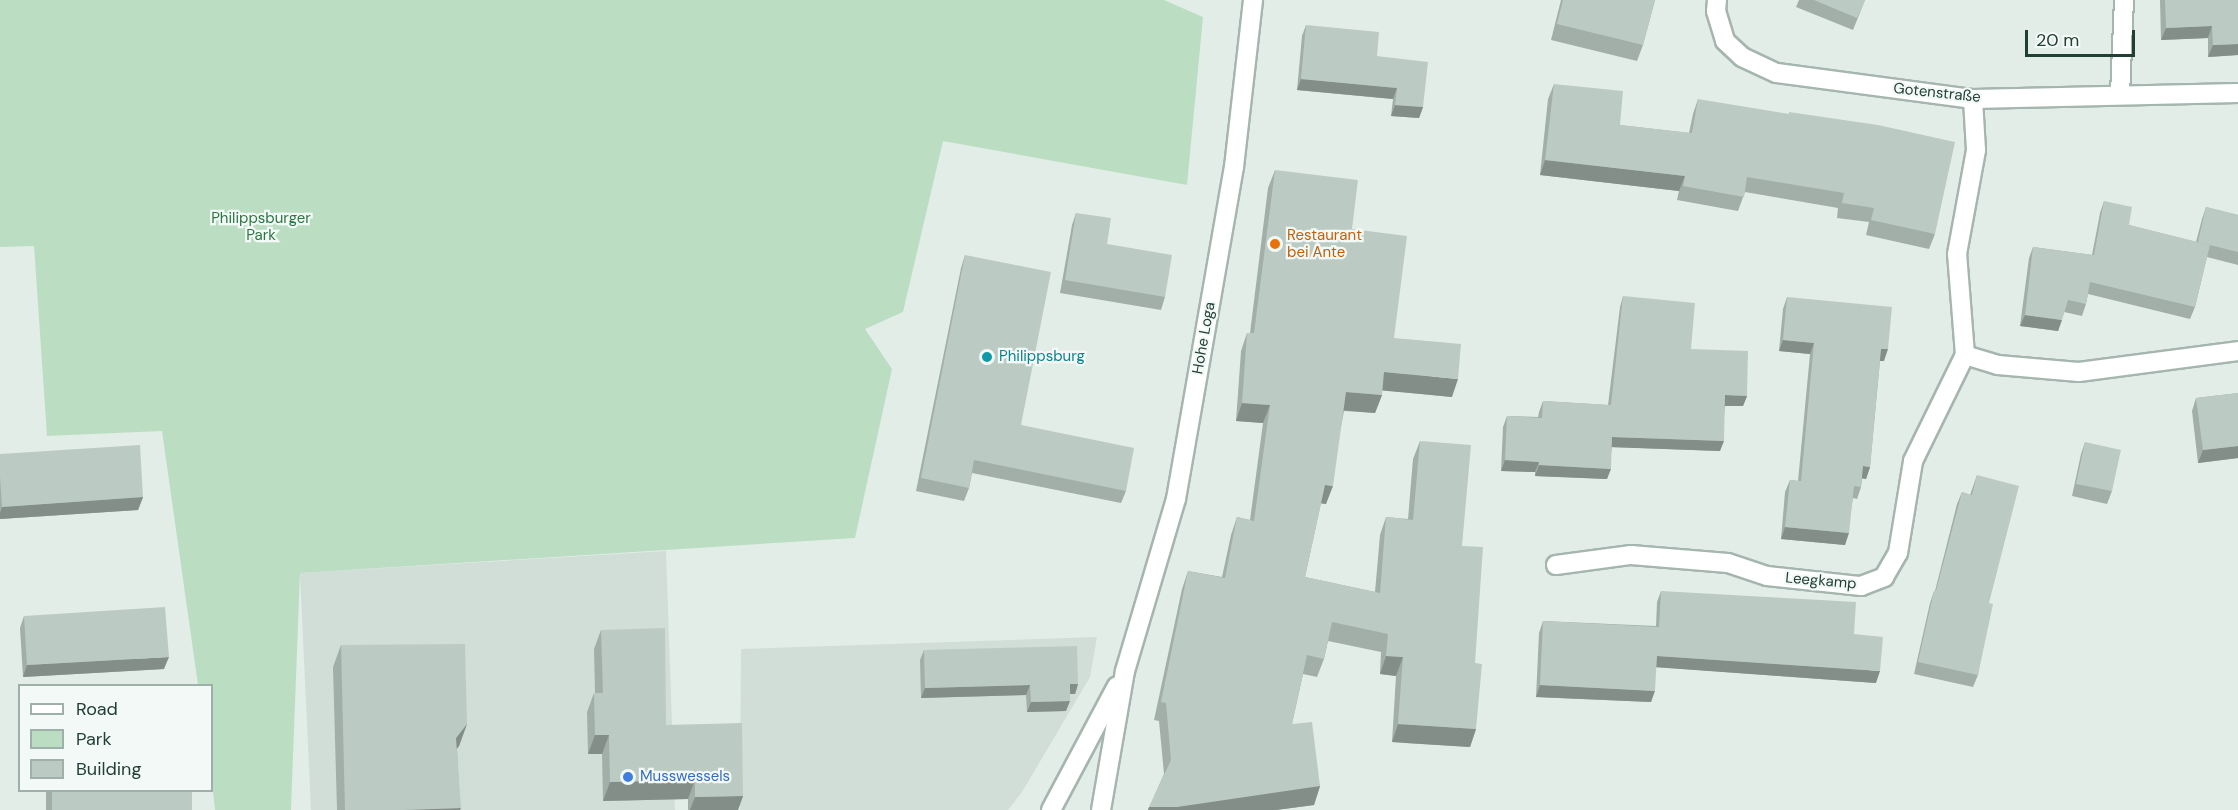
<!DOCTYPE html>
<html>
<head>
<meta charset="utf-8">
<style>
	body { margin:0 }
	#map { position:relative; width:2238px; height:810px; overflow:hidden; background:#e3ede8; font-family:"DM Sans",sans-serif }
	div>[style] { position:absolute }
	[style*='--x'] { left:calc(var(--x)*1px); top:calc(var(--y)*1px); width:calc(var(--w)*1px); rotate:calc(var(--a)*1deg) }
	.built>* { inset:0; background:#d1ddd7 }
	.green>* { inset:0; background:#bbdec3 }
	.roads { filter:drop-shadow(2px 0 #a5b5af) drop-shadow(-2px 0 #a5b5af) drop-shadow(0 2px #a5b5af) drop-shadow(0 -2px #a5b5af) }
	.street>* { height:18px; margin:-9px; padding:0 9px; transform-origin:9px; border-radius:9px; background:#fff }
	.secondary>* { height:18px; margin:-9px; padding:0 9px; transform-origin:9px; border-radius:9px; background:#fff }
	.wall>* { inset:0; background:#a1afa8 }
	.shaded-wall>* { inset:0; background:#838e88 }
	.building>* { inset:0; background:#bbcbc3 }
	.dots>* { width:16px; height:16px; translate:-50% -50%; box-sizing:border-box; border:3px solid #f3f9f6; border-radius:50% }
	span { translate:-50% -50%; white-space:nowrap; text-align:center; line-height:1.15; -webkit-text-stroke:4.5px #f3f9f6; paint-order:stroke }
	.street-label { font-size:15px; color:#223f35 }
	.park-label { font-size:15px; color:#2c7644 }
	.food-label { font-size:15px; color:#c56008 }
	.left { translate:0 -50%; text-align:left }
	.culture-label { font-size:15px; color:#0d838f }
	.shop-label { font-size:15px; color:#366cbe }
	.legend { position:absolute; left:18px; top:684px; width:195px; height:108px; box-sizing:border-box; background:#f3f9f6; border:2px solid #9fafa9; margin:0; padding:8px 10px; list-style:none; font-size:18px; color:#223f35 }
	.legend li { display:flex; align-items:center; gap:12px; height:30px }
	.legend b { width:30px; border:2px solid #9fafa9 }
	.scale { position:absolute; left:2025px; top:30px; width:110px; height:27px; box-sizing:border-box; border:3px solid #223f35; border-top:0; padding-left:8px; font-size:18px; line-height:21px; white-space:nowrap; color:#223f35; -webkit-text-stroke:4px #f3f9f6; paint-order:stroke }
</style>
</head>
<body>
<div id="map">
	<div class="built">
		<i style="clip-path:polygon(666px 551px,675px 810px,311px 810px,300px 573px)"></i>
		<i style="clip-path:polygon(1097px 637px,1090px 677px,1022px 792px,1008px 810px,740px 810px,741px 649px)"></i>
	</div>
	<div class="green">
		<i style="clip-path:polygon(0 0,1164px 0,1203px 17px,1187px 185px,943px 141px,903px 312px,865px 329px,892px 369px,855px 538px,300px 573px,291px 810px,215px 810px,212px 783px,212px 686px,198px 685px,162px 431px,47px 436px,34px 246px,0 247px)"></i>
	</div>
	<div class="roads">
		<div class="street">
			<i style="--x:1717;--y:0;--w:11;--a:95"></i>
			<i style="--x:1716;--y:11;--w:31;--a:73"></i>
			<i style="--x:1725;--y:41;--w:23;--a:43"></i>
			<i style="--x:1742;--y:57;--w:38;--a:25"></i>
			<i style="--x:1777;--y:73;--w:198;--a:7.6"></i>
			<i style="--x:1973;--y:99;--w:265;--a:-1.3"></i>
			<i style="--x:2120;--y:95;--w:95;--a:-87.6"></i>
			<i style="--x:1965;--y:355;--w:34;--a:17"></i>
			<i style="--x:1998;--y:365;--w:81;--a:4.9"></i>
			<i style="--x:2079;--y:372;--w:160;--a:-7.5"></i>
			<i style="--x:1556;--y:565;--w:76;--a:-7.6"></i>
			<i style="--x:1631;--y:555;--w:97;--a:4.7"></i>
			<i style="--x:1728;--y:563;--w:41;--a:18.4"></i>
			<i style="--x:1767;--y:576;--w:95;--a:6.1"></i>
			<i style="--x:1861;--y:586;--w:25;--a:-21"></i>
			<i style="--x:1884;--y:577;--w:28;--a:-60"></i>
			<i style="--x:1898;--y:553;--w:93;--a:-80.7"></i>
			<i style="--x:1913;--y:461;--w:118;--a:-63.9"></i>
			<i style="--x:1965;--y:355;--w:101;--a:-94.5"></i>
			<i style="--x:1957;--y:254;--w:106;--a:-79.6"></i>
			<i style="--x:1976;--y:150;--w:51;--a:-93.4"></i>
		</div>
		<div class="secondary">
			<i style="--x:1051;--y:810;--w:140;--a:-62"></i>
			<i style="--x:1101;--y:810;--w:141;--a:-80.2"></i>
			<i style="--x:1125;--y:671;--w:179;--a:-73.5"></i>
			<i style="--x:1176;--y:499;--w:337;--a:-80.1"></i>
			<i style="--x:1234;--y:167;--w:168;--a:-83.5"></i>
		</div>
	</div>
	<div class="wall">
		<i style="clip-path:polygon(1561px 0,1655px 0,1643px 45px,1637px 61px,1551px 40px)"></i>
		<i style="clip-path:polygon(1799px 0,1865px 0,1853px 30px,1796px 7px)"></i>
		<i style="clip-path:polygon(2160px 0,2238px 0,2238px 55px,2208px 57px,2208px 38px,2161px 40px)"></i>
		<i style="clip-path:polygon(1306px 25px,1377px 56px,1423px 107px,1419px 118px,1391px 116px,1393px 99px,1297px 90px,1302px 36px)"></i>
		<i style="clip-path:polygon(1554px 84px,1620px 125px,1689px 133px,1693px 114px,1698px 99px,1935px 234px,1929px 249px,1866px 235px,1869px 222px,1837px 218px,1838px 208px,1745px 192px,1738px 211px,1677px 200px,1679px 191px,1540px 175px,1548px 99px)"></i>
		<i style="clip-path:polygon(1275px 170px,1352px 229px,1394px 338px,1452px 397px,1382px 390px,1382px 395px,1375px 413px,1344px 411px,1326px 504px,1321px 503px,1305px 577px,1375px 592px,1380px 535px,1386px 517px,1408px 519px,1413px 459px,1420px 441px,1462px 546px,1475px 663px,1476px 729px,1470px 747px,1392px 742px,1396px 676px,1380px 674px,1381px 652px,1328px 641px,1324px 659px,1317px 677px,1303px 674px,1292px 724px,1320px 786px,1314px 805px,1276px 810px,1148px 810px,1164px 774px,1159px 721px,1154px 720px,1182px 589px,1188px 571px,1222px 577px,1231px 535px,1237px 517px,1250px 520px,1263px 423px,1236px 421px,1241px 351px,1247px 333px,1250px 333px,1268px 188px)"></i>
		<i style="clip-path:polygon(2104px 201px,2129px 225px,2196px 242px,2202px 219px,2206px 207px,2238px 215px,2238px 265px,2207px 257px,2195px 307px,2190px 319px,2088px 294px,2086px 304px,2082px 316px,2064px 312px,2058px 331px,2020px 326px,2029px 258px,2033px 247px,2092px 255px,2100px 213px)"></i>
		<i style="clip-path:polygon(1076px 213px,1107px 244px,1165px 297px,1161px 310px,1060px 293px,1072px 225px)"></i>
		<i style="clip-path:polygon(965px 255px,1021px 425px,1126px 491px,1121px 503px,972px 473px,969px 488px,964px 501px,916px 491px,961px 268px)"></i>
		<i style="clip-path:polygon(1623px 296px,1691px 349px,1747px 396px,1743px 406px,1725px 406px,1720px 451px,1612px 447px,1607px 479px,1535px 476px,1535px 472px,1501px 471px,1503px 427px,1507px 416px,1538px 417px,1539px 412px,1543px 401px,1608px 405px,1620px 307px)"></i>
		<i style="clip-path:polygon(1787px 297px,1884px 361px,1880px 361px,1870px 467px,1866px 479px,1862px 478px,1861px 487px,1857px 499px,1853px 498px,1845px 545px,1781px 539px,1785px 492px,1790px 480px,1798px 481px,1810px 354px,1779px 351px,1783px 309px)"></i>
		<i style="clip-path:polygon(2238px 393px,2238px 458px,2198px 463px,2192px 411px,2196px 398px)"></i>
		<i style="clip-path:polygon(2085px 442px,2112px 491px,2107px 504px,2072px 496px,2081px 454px)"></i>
		<i style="clip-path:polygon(0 454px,143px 497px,138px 510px,0 519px)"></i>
		<i style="clip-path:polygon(1977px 475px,1989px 603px,1978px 675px,1973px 687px,1914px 674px,1930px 603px,1934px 591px,1935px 591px,1957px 504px,1962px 492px,1970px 495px)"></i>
		<i style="clip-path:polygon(1661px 591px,1854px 634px,1876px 683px,1656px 667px,1651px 702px,1536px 697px,1539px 633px,1543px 621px,1656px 626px,1657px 602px)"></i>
		<i style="clip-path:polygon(24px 616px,164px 669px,23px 677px,20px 628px)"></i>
		<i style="clip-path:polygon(601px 630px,666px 725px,743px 796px,738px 810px,688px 810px,688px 799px,603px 801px,602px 754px,588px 754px,587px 712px,594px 693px,595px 693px,594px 649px)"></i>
		<i style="clip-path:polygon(341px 645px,467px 724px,459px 746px,457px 749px,460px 810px,337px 810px,333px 667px)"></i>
		<i style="clip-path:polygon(924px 650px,1078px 684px,1075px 694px,1070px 694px,1066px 711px,1027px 712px,1026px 695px,921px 698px,920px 660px)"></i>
		<i style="clip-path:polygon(46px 790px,192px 790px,192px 810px,46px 810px)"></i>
	</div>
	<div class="shaded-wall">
		<i style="clip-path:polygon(2212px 26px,2208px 38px,2161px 40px,2166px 28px)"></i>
		<i style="clip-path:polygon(2238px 44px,2238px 55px,2208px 57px,2213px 45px)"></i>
		<i style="clip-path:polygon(1301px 79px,1397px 88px,1393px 99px,1297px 90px)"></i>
		<i style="clip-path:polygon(1395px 105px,1423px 107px,1419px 118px,1391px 116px)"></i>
		<i style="clip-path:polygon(1545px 160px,1685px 176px,1679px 191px,1540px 175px)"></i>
		<i style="clip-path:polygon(2025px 315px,2062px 320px,2058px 331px,2020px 326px)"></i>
		<i style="clip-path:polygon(1783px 340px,1814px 343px,1810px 354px,1779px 351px)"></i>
		<i style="clip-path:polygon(1881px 349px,1888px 349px,1884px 361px,1877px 361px)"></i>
		<i style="clip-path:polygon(1384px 372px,1458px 379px,1452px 397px,1377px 390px)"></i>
		<i style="clip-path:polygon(1346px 392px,1382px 395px,1375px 413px,1340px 410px)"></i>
		<i style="clip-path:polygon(1725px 395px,1747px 396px,1743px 406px,1722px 406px)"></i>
		<i style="clip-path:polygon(1242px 403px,1270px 405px,1263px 423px,1236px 421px)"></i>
		<i style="clip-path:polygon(1612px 437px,1724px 441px,1720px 451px,1608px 447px)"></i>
		<i style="clip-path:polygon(2238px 446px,2238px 458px,2198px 463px,2203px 450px)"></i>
		<i style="clip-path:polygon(1505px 460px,1539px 462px,1535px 472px,1501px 471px)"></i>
		<i style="clip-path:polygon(1539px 465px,1611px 469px,1607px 479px,1535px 476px)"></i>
		<i style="clip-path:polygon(1863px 466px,1870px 467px,1866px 479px,1859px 478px)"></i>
		<i style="clip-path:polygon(1325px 485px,1333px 486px,1326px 504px,1318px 503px)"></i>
		<i style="clip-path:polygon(143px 497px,138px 510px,0 519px,0 513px,2px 507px)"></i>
		<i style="clip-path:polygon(1785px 527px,1849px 533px,1845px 545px,1781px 539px)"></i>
		<i style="clip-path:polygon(1386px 656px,1403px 657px,1396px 676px,1380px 674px)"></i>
		<i style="clip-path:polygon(1657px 656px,1880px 671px,1876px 683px,1653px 667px)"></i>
		<i style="clip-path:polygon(169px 657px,164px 669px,23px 677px,27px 665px)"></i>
		<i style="clip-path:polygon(1070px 684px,1078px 684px,1075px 694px,1066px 694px)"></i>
		<i style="clip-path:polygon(1030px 685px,1026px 695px,921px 698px,925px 688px)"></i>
		<i style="clip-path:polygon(1540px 685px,1655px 691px,1651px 702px,1536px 697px)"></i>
		<i style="clip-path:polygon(1070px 701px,1066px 711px,1027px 712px,1031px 702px)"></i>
		<i style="clip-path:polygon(467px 724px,459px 746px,448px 759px,456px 738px)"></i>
		<i style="clip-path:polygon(1398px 724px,1476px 729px,1470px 747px,1392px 742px)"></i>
		<i style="clip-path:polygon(595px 735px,609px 735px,602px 754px,588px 754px)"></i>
		<i style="clip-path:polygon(695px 780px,688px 799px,603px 801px,610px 782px)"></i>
		<i style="clip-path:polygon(1320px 786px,1314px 805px,1276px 810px,1148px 810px,1149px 807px)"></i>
		<i style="clip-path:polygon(743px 796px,738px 810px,690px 810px,695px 797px)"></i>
		<i style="clip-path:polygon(461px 808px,460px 810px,403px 810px)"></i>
	</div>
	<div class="building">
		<i style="clip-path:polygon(1563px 0,1655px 0,1643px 45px,1557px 24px)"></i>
		<i style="clip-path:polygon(1814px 0,1865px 0,1857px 18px)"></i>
		<i style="clip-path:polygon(2165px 0,2238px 0,2238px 44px,2213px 45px,2212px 26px,2166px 28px)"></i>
		<i style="clip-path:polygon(1306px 25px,1379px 32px,1377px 56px,1428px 62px,1423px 107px,1395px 105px,1397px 88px,1301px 79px)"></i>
		<i style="clip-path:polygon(1554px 84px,1623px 91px,1620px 125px,1692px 133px,1698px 99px,1789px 114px,1789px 112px,1878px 125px,1955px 142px,1935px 234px,1871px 220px,1874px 208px,1842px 203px,1844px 193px,1747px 177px,1744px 197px,1683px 186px,1685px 176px,1545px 160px)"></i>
		<i style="clip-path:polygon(1275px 170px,1358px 180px,1352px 229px,1407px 236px,1394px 338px,1461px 344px,1458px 379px,1384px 372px,1382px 395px,1346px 392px,1333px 486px,1325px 485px,1305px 577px,1380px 593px,1386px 517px,1413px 520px,1420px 441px,1471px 445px,1462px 546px,1483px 547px,1475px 663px,1482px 664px,1476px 729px,1398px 724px,1403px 657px,1386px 656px,1388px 634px,1332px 622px,1324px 659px,1307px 655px,1292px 724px,1312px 722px,1320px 786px,1177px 807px,1149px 807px,1171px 760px,1166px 703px,1161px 702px,1188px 571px,1225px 578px,1237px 517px,1254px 521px,1270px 405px,1242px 403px,1247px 333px,1254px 333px)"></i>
		<i style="clip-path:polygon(2104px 201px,2132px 207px,2129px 225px,2210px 245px,2195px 307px,2090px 282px,2086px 304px,2068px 300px,2062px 320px,2025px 315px,2033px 247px,2094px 255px)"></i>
		<i style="clip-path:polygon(2206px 207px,2238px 215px,2238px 252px,2198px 242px)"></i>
		<i style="clip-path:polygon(1076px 213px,1111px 218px,1107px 244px,1172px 255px,1165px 297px,1065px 280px)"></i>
		<i style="clip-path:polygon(965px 255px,1051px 272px,1021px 425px,1134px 448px,1126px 491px,974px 460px,969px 488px,921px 478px)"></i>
		<i style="clip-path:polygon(1623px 296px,1695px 303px,1691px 349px,1748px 351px,1747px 396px,1725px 395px,1724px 441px,1612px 437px,1611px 469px,1539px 465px,1539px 462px,1505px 460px,1507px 416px,1542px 418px,1543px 401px,1611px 405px)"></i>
		<i style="clip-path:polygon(1787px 297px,1892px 307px,1888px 349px,1881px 349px,1870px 467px,1863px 466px,1861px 487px,1854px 486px,1849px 533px,1785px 527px,1790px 480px,1801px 481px,1814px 343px,1783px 340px)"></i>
		<i style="clip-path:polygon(2238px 393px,2238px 446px,2203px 450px,2196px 398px)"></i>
		<i style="clip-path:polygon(2085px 442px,2121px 450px,2112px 491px,2076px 484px)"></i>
		<i style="clip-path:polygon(140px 445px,143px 497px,2px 507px,0 476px,0 454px)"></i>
		<i style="clip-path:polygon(1977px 475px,2019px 486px,1989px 603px,1993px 604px,1978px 675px,1918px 662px,1934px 591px,1936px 591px,1962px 492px,1972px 495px)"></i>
		<i style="clip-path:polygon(1661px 591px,1856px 602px,1854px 634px,1883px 637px,1880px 671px,1657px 656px,1655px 691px,1540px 685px,1543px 621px,1659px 627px)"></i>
		<i style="clip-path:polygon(165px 607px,169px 657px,27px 665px,24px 616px)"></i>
		<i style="clip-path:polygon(665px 628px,666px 725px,742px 723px,743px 796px,695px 797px,695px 780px,610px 782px,609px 735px,595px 735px,594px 693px,603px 693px,601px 630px)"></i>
		<i style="clip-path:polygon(465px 644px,467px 724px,456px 738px,461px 808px,403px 810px,345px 810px,341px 645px)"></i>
		<i style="clip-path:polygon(1077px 646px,1078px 684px,1070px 684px,1070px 701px,1031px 702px,1030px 685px,925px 688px,924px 650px)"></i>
		<i style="clip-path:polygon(52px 790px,192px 790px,192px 810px,52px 810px)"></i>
	</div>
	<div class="dots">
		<i style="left:1275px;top:244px;background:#e8710a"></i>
		<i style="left:987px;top:357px;background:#0f9aa8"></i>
		<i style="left:628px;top:777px;background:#3f7fe0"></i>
	</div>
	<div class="street-label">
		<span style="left:1937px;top:93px;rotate:6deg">Gotenstraße</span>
		<span style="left:1204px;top:338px;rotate:-80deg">Hohe Loga</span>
		<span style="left:1821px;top:581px;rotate:5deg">Leegkamp</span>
	</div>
	<div class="park-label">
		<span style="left:261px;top:227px">Philippsburger<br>Park</span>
	</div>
	<div class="food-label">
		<span class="left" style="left:1287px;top:244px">Restaurant<br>bei Ante</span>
	</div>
	<div class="culture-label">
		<span class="left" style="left:999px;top:357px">Philippsburg</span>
	</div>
	<div class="shop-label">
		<span class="left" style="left:640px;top:777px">Musswessels</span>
	</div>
	<ul class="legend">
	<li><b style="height:8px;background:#fff"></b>Road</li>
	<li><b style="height:16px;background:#bbdec3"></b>Park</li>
	<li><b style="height:16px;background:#bbcbc3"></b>Building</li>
	</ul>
	<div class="scale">20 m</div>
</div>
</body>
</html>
